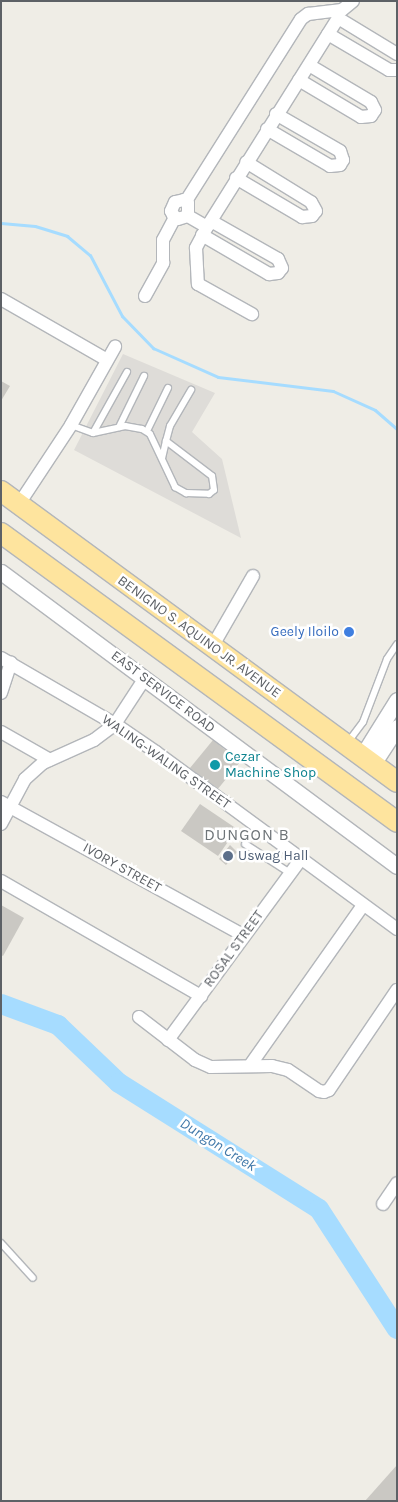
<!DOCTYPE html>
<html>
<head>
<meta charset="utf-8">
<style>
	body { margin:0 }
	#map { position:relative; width:398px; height:1502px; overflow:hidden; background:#efede6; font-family:Karla,sans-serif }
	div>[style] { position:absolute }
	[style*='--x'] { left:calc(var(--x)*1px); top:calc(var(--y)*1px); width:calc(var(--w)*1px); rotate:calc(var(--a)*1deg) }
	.industrial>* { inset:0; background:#dedcd8 }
	.stream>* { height:3px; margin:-1.5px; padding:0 1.5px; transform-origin:1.5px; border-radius:1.5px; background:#a6dcff }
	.river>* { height:20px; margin:-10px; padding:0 10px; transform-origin:10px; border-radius:10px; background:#a6dcff }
	.building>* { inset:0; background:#cac8c3 }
	.roads { filter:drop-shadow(1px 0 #b3b6ba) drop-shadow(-1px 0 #b3b6ba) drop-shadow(0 1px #b3b6ba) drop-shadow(0 -1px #b3b6ba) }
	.service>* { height:6px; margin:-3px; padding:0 3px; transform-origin:3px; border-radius:3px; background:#fff }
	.minor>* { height:12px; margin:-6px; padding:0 6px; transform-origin:6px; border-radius:6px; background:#fff }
	.tertiary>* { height:15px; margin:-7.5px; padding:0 7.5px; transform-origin:7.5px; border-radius:7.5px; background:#fff }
	.trunk>* { height:20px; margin:-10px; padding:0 10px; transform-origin:10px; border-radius:10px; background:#fee49e }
	.dots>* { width:14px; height:14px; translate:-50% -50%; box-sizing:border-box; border:2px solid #fff; border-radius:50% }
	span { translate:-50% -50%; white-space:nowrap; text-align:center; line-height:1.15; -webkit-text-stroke:5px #fff; paint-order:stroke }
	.shop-label { font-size:14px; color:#366cbe }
	.right { translate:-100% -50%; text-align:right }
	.street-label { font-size:14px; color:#5d6166 }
	.culture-label { font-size:14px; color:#0d838f }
	.left { translate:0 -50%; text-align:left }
	.service-label { font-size:14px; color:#4e5e75 }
	.water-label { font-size:15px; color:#4078a9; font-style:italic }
	.quarter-label { font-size:16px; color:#6e7478; letter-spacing:1px }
	.frame { position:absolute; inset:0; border:2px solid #5d6166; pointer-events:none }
</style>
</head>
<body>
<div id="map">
	<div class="industrial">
		<i style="clip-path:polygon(123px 354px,215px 393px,192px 432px,222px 459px,241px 538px,74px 450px)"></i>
	</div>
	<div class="stream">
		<i style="--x:1;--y:223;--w:34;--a:5"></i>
		<i style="--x:35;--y:226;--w:34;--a:17"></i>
		<i style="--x:67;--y:236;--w:30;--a:40"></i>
		<i style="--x:90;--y:255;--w:69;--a:62.3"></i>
		<i style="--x:122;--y:316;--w:45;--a:45.9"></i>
		<i style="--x:153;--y:348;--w:71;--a:24"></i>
		<i style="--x:218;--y:377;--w:116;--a:6.9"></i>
		<i style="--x:333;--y:391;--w:46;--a:24.3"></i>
		<i style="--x:375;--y:410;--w:29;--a:41"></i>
	</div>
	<div class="river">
		<i style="--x:1;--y:1004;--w:61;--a:20.2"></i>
		<i style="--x:58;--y:1025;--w:84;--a:43.6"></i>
		<i style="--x:119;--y:1083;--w:236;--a:32.2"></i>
		<i style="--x:319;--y:1209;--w:143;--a:57"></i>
	</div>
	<div class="building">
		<i style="clip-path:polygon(1px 381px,10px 386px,1px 401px)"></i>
		<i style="clip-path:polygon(213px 740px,240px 762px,217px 790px,190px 768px)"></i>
		<i style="clip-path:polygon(200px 804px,237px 829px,218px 856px,181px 831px)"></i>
		<i style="clip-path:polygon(230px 845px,237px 852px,226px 865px,219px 859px)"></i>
		<i style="clip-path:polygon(1px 905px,24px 918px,3px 956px,1px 955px)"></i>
		<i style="clip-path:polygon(397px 1465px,397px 1501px,365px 1501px)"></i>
	</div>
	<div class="roads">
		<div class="service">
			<i style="--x:71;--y:425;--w:23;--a:20"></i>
			<i style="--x:93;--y:433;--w:33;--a:-12"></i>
			<i style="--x:125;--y:426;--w:17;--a:10"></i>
			<i style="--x:142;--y:429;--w:9;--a:32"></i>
			<i style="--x:150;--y:434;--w:59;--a:64.7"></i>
			<i style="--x:175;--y:487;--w:13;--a:29"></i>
			<i style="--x:186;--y:493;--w:23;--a:2"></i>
			<i style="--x:209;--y:494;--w:6;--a:-39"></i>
			<i style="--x:214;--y:490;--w:14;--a:-98"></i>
			<i style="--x:212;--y:476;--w:58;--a:-142.7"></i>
			<i style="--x:166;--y:441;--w:17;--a:103"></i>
			<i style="--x:119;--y:427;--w:57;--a:-63.9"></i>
			<i style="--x:147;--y:431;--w:48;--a:-64"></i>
			<i style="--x:93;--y:433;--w:70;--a:-60.9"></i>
			<i style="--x:166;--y:441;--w:16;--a:-75"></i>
			<i style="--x:170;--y:426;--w:42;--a:-59.7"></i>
			<i style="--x:348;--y:742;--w:25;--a:-53"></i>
			<i style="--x:363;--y:722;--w:67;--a:-69.1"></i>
			<i style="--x:387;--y:659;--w:18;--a:-56"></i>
			<i style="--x:245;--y:844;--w:54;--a:32.8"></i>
			<i style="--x:1;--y:1243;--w:47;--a:47.6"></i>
		</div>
		<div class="minor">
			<i style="--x:328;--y:34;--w:71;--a:30.5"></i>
			<i style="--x:389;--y:70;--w:8;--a:0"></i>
			<i style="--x:299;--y:80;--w:72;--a:30.8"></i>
			<i style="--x:361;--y:117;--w:10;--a:-6"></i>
			<i style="--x:371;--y:116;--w:7;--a:-56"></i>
			<i style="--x:375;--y:110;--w:9;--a:-117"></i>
			<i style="--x:371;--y:102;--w:72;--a:-149.2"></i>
			<i style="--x:267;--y:129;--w:73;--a:30.4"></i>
			<i style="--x:330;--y:166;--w:10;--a:-6"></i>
			<i style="--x:340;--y:165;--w:6;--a:-59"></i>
			<i style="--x:343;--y:160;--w:9;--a:-108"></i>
			<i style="--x:340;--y:151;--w:74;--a:-150"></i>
			<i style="--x:236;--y:178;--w:77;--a:30.6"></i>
			<i style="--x:302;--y:217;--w:10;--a:-6"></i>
			<i style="--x:312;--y:216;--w:6;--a:-51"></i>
			<i style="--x:316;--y:211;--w:10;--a:-119"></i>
			<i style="--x:311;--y:202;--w:76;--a:-148.4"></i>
			<i style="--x:186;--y:201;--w:215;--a:-57.7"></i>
			<i style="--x:301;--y:19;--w:9;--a:-36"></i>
			<i style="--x:308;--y:14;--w:34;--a:-7"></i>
			<i style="--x:342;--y:10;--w:14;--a:-39"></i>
			<i style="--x:188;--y:216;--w:13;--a:-90"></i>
			<i style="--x:188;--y:203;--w:5;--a:-143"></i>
			<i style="--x:184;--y:200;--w:9;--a:167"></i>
			<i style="--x:175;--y:202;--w:10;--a:114"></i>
			<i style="--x:171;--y:211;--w:4;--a:63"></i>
			<i style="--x:173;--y:215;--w:6;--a:39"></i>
			<i style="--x:178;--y:219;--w:10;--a:-17"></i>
			<i style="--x:188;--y:216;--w:22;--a:30"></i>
			<i style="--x:207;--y:227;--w:24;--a:118"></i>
			<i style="--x:196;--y:248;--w:36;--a:87"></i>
			<i style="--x:198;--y:284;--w:62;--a:29.1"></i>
			<i style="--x:207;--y:227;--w:247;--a:-57.9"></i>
			<i style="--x:338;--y:18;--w:69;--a:31.4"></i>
			<i style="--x:202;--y:235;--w:78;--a:30.2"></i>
			<i style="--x:269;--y:274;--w:9;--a:-6"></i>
			<i style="--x:278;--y:273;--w:6;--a:-51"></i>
			<i style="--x:282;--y:268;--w:10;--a:-114"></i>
			<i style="--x:278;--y:259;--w:77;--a:-150.4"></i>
			<i style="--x:145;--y:296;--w:38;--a:-61"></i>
			<i style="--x:163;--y:263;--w:23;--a:-90"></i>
			<i style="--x:163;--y:240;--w:26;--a:-62"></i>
			<i style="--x:1;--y:299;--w:122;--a:29.9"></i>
			<i style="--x:19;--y:504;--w:95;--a:-56.6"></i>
			<i style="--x:71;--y:425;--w:90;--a:-60.6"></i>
			<i style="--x:212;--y:647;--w:82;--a:-60"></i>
			<i style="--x:1;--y:658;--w:132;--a:30.1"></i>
			<i style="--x:115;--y:724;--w:50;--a:34.3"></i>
			<i style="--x:156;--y:752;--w:299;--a:36.3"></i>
			<i style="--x:1;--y:693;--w:32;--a:-72"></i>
			<i style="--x:1;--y:732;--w:56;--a:29.7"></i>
			<i style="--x:1;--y:802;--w:276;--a:28.8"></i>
			<i style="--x:1;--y:824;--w:51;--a:-61.9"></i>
			<i style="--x:25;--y:779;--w:24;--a:-42"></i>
			<i style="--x:43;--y:763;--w:56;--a:-24.3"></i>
			<i style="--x:94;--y:740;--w:26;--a:-37"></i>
			<i style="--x:115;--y:724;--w:55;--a:-56.9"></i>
			<i style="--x:1;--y:881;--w:231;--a:29.9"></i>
			<i style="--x:139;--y:1017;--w:71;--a:37.5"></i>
			<i style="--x:195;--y:1060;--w:17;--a:24"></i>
			<i style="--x:211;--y:1067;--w:61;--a:-0.9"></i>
			<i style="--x:272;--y:1066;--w:16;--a:14"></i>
			<i style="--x:288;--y:1070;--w:37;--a:34"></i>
			<i style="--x:319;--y:1091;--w:5;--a:11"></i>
			<i style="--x:324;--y:1092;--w:5;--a:-22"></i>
			<i style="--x:329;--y:1090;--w:121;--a:-55.8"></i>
			<i style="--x:168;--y:1040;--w:225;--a:-53.7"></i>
			<i style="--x:251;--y:1064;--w:194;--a:-54.8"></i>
			<i style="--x:383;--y:1204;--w:25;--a:-56"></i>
		</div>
		<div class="tertiary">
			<i style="--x:1;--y:572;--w:493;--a:36.6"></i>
			<i style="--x:362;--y:756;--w:66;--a:-58"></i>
			<i style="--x:373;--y:764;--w:44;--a:-57"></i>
		</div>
		<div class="trunk">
			<i style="--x:1;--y:491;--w:491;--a:36.3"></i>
			<i style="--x:1;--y:533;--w:490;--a:36.1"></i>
		</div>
	</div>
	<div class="dots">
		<i style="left:349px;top:632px;background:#3f7fe0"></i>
		<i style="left:215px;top:765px;background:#0f9aa8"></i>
		<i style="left:228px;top:856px;background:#5c6f8a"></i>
	</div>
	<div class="shop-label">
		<span class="right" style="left:339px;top:632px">Geely Iloilo</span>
	</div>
	<div class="street-label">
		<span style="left:199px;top:637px;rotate:36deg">BENIGNO S. AQUINO JR. AVENUE</span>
		<span style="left:163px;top:692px;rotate:37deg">EAST SERVICE ROAD</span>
		<span style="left:166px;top:762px;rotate:35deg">WALING-WALING STREET</span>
		<span style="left:122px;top:868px;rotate:29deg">IVORY STREET</span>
		<span style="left:234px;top:949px;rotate:-54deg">ROSAL STREET</span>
	</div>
	<div class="culture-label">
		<span class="left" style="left:225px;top:765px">Cezar<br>Machine Shop</span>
	</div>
	<div class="service-label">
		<span class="left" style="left:238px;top:856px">Uswag Hall</span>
	</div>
	<div class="water-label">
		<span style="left:218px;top:1145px;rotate:32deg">Dungon Creek</span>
	</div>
	<div class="quarter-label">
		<span style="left:247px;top:835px">DUNGON B</span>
	</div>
	<div class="frame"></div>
</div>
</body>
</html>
